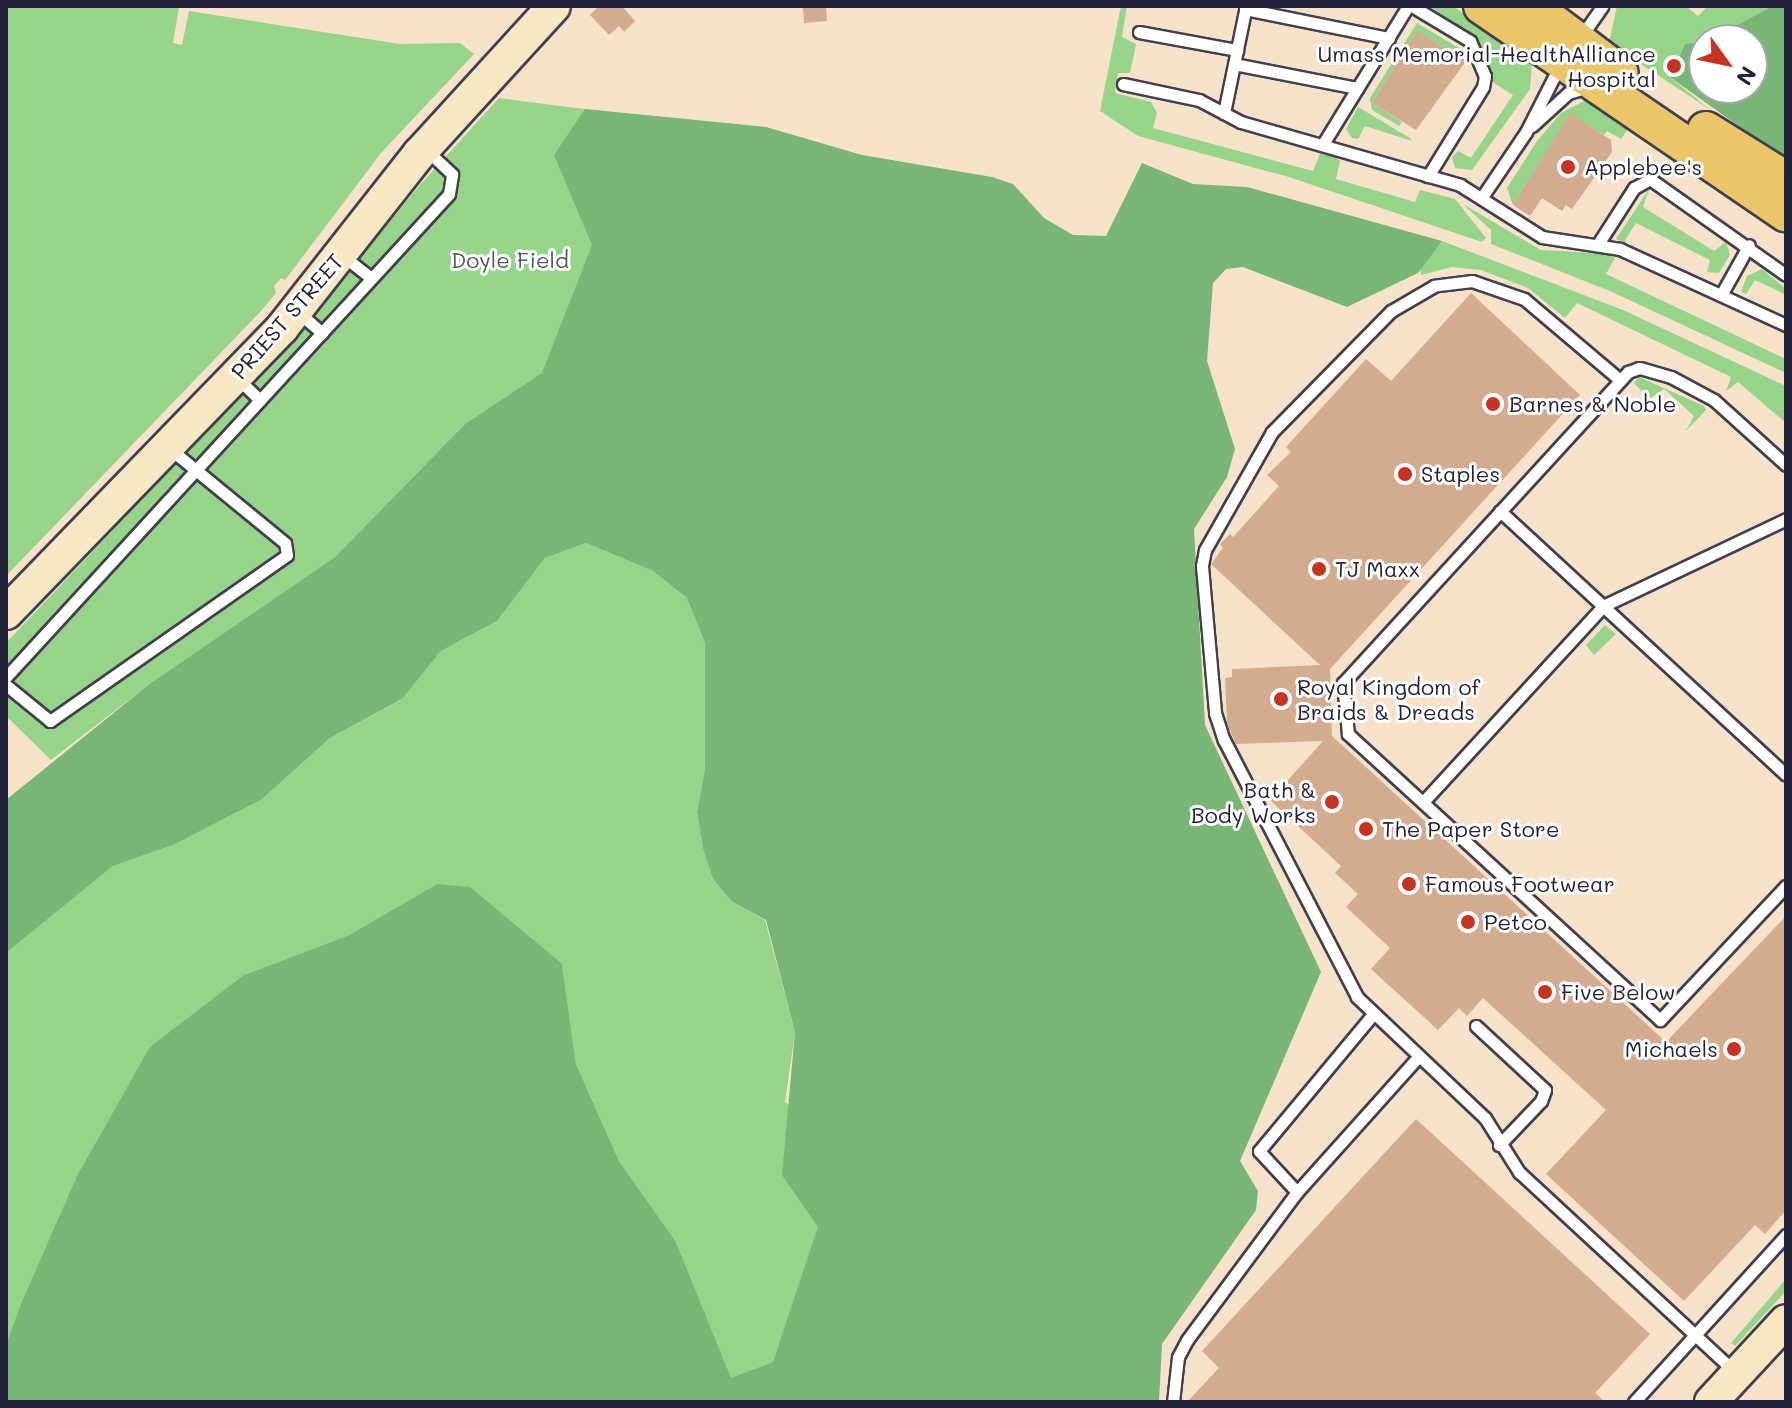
<!DOCTYPE html>
<html>
<head>
<meta charset="utf-8">
<style>
	body { margin:0 }
	#map { position:relative; width:1792px; height:1408px; overflow:hidden; background:#f5e2c8; font-family:Mali,sans-serif }
	div>[style] { position:absolute }
	[style*='--x'] { left:calc(var(--x)*1px); top:calc(var(--y)*1px); width:calc(var(--w)*1px); rotate:calc(var(--a)*1deg) }
	.green>* { inset:0; background:#96d489 }
	.forest>* { inset:0; background:#78b675 }
	.building>* { inset:0; background:#d3ac8f }
	.roads { filter:drop-shadow(2px 0 #423f50) drop-shadow(-2px 0 #423f50) drop-shadow(0 2px #423f50) drop-shadow(0 -2px #423f50) }
	.lane>* { height:11px; margin:-5.5px; padding:0 5.5px; transform-origin:5.5px; border-radius:5.5px; background:#fff }
	.secondary>* { height:32px; margin:-16px; padding:0 16px; transform-origin:16px; border-radius:16px; background:#f7e8c3 }
	.primary>* { height:36px; margin:-18px; padding:0 18px; transform-origin:18px; border-radius:18px; background:#ebc669 }
	.dots>* { width:22px; height:22px; translate:-50% -50%; box-sizing:border-box; border:4px solid #fff; border-radius:50% }
	span { translate:-50% -50%; white-space:nowrap; text-align:center; line-height:1.15; -webkit-text-stroke:6px #fff; paint-order:stroke }
	.poi-label { font-size:22px; color:#22223b }
	.right { translate:-100% -50%; text-align:right }
	.left { translate:0 -50%; text-align:left }
	.park-label { font-size:22px; color:#4b6056 }
	.street-label { font-size:22px; color:#22223b }
	.frame { position:absolute; inset:0; border:8px solid #22223b; pointer-events:none }
	.north { position:absolute; left:1688px; top:24px; width:80px; height:80px; box-sizing:border-box; background:#fff; border:2px solid #a7a7b1; border-radius:50%; rotate:123deg; font-size:22px; font-weight:700; line-height:32px; text-align:center; color:#22223b }
	.north::after { content:''; display:block; margin:auto; width:28px; height:36px; background:#c8321e; clip-path:polygon(50% 0,100% 100%,50% 72%,0 100%) }
</style>
</head>
<body>
<div id="map">
	<div class="green">
		<i style="clip-path:polygon(6px 6px,179px 7px,173px 43px,182px 45px,189px 11px,400px 44px,460px 43px,474px 54px,381px 153px,285px 280px,281px 278px,274px 286px,276px 293px,261px 311px,6px 576px)"></i>
		<i style="clip-path:polygon(1121px 6px,1127px 6px,1122px 37px,1136px 44px,1130px 73px,1118px 73px,1115px 93px,1151px 102px,1157px 113px,1153px 128px,1313px 171px,1320px 154px,1335px 157px,1340px 161px,1336px 179px,1415px 202px,1420px 190px,1455px 199px,1486px 238px,1482px 242px,1289px 177px,1138px 136px,1100px 111px)"></i>
		<i style="clip-path:polygon(1429px 6px,1453px 6px,1532px 63px,1530px 89px,1472px 170px,1455px 168px,1452px 157px,1458px 151px,1471px 158px,1513px 95px,1494px 83px,1475px 36px)"></i>
		<i style="clip-path:polygon(1617px 6px,1686px 6px,1698px 16px,1708px 6px,1773px 6px,1710px 40px,1685px 44px,1670px 77px,1709px 109px,1609px 43px)"></i>
		<i style="clip-path:polygon(1417px 23px,1459px 48px,1465px 61px,1417px 31px,1372px 103px,1402px 122px,1399px 126px,1372px 110px,1370px 98px)"></i>
		<i style="clip-path:polygon(499px 98px,654px 118px,743px 284px,464px 425px,335px 557px,148px 685px,51px 760px,6px 716px,6px 643px,289px 344px,419px 186px)"></i>
		<i style="clip-path:polygon(1584px 101px,1614px 113px,1611px 118px,1628px 129px,1621px 139px,1607px 131px,1604px 135px,1570px 114px,1513px 205px,1507px 188px,1537px 141px,1561px 113px)"></i>
		<i style="clip-path:polygon(1358px 107px,1410px 138px,1412px 141px,1365px 126px,1358px 139px,1352px 138px,1346px 129px)"></i>
		<i style="clip-path:polygon(1649px 189px,1643px 207px,1714px 251px,1726px 242px,1730px 255px,1719px 273px,1707px 272px,1710px 260px,1636px 223px,1624px 242px,1616px 239px)"></i>
		<i style="clip-path:polygon(1463px 204px,1541px 250px,1607px 254px,1615px 258px,1606px 274px,1786px 359px,1786px 373px,1610px 291px,1491px 244px,1491px 230px)"></i>
		<i style="clip-path:polygon(1442px 241px,1623px 310px,1786px 386px,1786px 423px,1738px 382px,1726px 391px,1731px 377px,1577px 303px,1565px 318px,1528px 288px,1481px 270px,1452px 267px,1421px 275px,1420px 268px)"></i>
		<i style="clip-path:polygon(1762px 269px,1786px 289px,1786px 295px,1755px 280px,1746px 294px,1741px 292px,1747px 276px)"></i>
		<i style="clip-path:polygon(1639px 377px,1704px 406px,1706px 410px,1686px 431px,1694px 416px,1664px 389px,1649px 399px,1634px 383px)"></i>
		<i style="clip-path:polygon(586px 543px,653px 571px,687px 598px,705px 643px,705px 769px,697px 812px,703px 849px,713px 879px,731px 901px,765px 920px,795px 1032px,785px 1102px,851px 1144px,773px 1362px,731px 1379px,676px 1242px,619px 1161px,576px 1064px,562px 964px,437px 884px,349px 935px,244px 975px,77px 1176px,6px 1345px,6px 953px,113px 866px,173px 845px,261px 800px,330px 738px,401px 700px,441px 651px,497px 621px,545px 558px)"></i>
		<i style="clip-path:polygon(1605px 625px,1616px 634px,1594px 655px,1586px 645px)"></i>
		<i style="clip-path:polygon(1786px 1279px,1786px 1291px,1735px 1346px,1731px 1343px)"></i>
	</div>
	<div class="forest">
		<i style="clip-path:polygon(1773px 6px,1786px 6px,1786px 160px,1670px 77px,1685px 44px,1704px 41px,1704px 88px,1752px 88px,1752px 40px,1709px 40px)"></i>
		<i style="clip-path:polygon(585px 109px,766px 127px,862px 155px,992px 177px,1013px 184px,1044px 218px,1073px 235px,1106px 236px,1142px 163px,1193px 184px,1247px 187px,1442px 241px,1418px 273px,1347px 307px,1243px 267px,1226px 269px,1213px 283px,1207px 361px,1235px 449px,1227px 477px,1194px 529px,1205px 725px,1321px 972px,1240px 1161px,1258px 1191px,1256px 1210px,1162px 1344px,1159px 1402px,6px 1402px,6px 1345px,21px 1304px,77px 1176px,150px 1047px,244px 975px,349px 935px,437px 884px,470px 887px,562px 964px,576px 1064px,619px 1161px,676px 1242px,731px 1378px,773px 1362px,818px 1227px,782px 1175px,795px 1032px,766px 920px,731px 901px,713px 879px,703px 849px,697px 812px,705px 769px,705px 643px,687px 598px,653px 571px,586px 543px,545px 558px,497px 621px,441px 651px,402px 699px,330px 738px,261px 800px,173px 845px,113px 866px,6px 953px,6px 800px,148px 685px,335px 557px,464px 425px,542px 373px,592px 245px,554px 155px)"></i>
	</div>
	<div class="building">
		<i style="clip-path:polygon(599px 6px,622px 6px,635px 21px,624px 32px,619px 26px,609px 35px,590px 15px)"></i>
		<i style="clip-path:polygon(803px 6px,826px 6px,827px 21px,804px 23px)"></i>
		<i style="clip-path:polygon(1417px 31px,1466px 61px,1416px 130px,1372px 103px)"></i>
		<i style="clip-path:polygon(1570px 113px,1611px 140px,1612px 152px,1572px 209px,1566px 205px,1562px 211px,1542px 198px,1530px 216px,1513px 205px)"></i>
		<i style="clip-path:polygon(1471px 293px,1580px 395px,1330px 669px,1332px 736px,1666px 1042px,1786px 916px,1786px 1210px,1765px 1234px,1755px 1225px,1684px 1301px,1546px 1174px,1606px 1110px,1483px 998px,1467px 1016px,1459px 1008px,1438px 1030px,1371px 969px,1390px 948px,1346px 907px,1358px 894px,1335px 873px,1341px 866px,1270px 800px,1323px 741px,1236px 744px,1227px 723px,1225px 678px,1232px 677px,1232px 669px,1320px 665px,1211px 564px,1223px 548px,1220px 544px,1230px 534px,1233px 537px,1279px 486px,1267px 475px,1291px 452px,1286px 447px,1366px 359px,1391px 381px)"></i>
		<i style="clip-path:polygon(1416px 1119px,1650px 1334px,1595px 1393px,1605px 1402px,1187px 1402px,1219px 1368px,1202px 1351px)"></i>
	</div>
	<div class="roads">
		<div class="lane">
			<i style="--x:1412;--y:6;--w:68;--a:31.1"></i>
			<i style="--x:1470;--y:41;--w:38;--a:67"></i>
			<i style="--x:1485;--y:76;--w:11;--a:100"></i>
			<i style="--x:1483;--y:87;--w:105;--a:121.7"></i>
			<i style="--x:1245;--y:9;--w:147;--a:11.4"></i>
			<i style="--x:1139;--y:32;--w:100;--a:10.4"></i>
			<i style="--x:1580;--y:38;--w:39;--a:-55"></i>
			<i style="--x:1234;--y:64;--w:126;--a:11"></i>
			<i style="--x:1123;--y:84;--w:78;--a:11.9"></i>
			<i style="--x:1199;--y:100;--w:47;--a:27.6"></i>
			<i style="--x:1241;--y:122;--w:228;--a:16"></i>
			<i style="--x:1460;--y:185;--w:97;--a:32.4"></i>
			<i style="--x:1542;--y:237;--w:79;--a:8.7"></i>
			<i style="--x:1620;--y:249;--w:183;--a:24.6"></i>
			<i style="--x:1224;--y:113;--w:109;--a:-78.4"></i>
			<i style="--x:1532;--y:126;--w:49;--a:-42.5"></i>
			<i style="--x:1568;--y:93;--w:22;--a:-16"></i>
			<i style="--x:1323;--y:144;--w:162;--a:-58.4"></i>
			<i style="--x:1482;--y:197;--w:78;--a:-55.9"></i>
			<i style="--x:1526;--y:132;--w:75;--a:-63.1"></i>
			<i style="--x:1598;--y:244;--w:67;--a:-57.3"></i>
			<i style="--x:1634;--y:188;--w:18;--a:-29"></i>
			<i style="--x:1650;--y:179;--w:166;--a:35.2"></i>
			<i style="--x:343;--y:256;--w:36;--a:38"></i>
			<i style="--x:1721;--y:295;--w:57;--a:-60.8"></i>
			<i style="--x:298;--y:312;--w:32;--a:41"></i>
			<i style="--x:237;--y:378;--w:32;--a:44"></i>
			<i style="--x:1620;--y:380;--w:126;--a:-139.8"></i>
			<i style="--x:1524;--y:299;--w:55;--a:-160.9"></i>
			<i style="--x:1472;--y:281;--w:38;--a:173"></i>
			<i style="--x:1434;--y:286;--w:50;--a:149.8"></i>
			<i style="--x:1391;--y:311;--w:170;--a:134.5"></i>
			<i style="--x:1272;--y:432;--w:136;--a:119.6"></i>
			<i style="--x:1205;--y:550;--w:16;--a:101"></i>
			<i style="--x:1202;--y:566;--w:148;--a:84.9"></i>
			<i style="--x:1215;--y:713;--w:28;--a:72"></i>
			<i style="--x:1224;--y:740;--w:289;--a:62.6"></i>
			<i style="--x:1357;--y:997;--w:176;--a:43.4"></i>
			<i style="--x:1485;--y:1118;--w:64;--a:57.8"></i>
			<i style="--x:1519;--y:1172;--w:294;--a:42.8"></i>
			<i style="--x:1786;--y:465;--w:97;--a:-137.9"></i>
			<i style="--x:1714;--y:400;--w:49;--a:-151.9"></i>
			<i style="--x:1671;--y:377;--w:33;--a:-164"></i>
			<i style="--x:1639;--y:368;--w:12;--a:160"></i>
			<i style="--x:1628;--y:372;--w:422;--a:132.5"></i>
			<i style="--x:1343;--y:683;--w:51;--a:84.4"></i>
			<i style="--x:1348;--y:734;--w:423;--a:42.5"></i>
			<i style="--x:1660;--y:1020;--w:184;--a:-46.8"></i>
			<i style="--x:1500;--y:511;--w:389;--a:42.7"></i>
			<i style="--x:6;--y:677;--w:655;--a:-47.47"></i>
			<i style="--x:449;--y:194;--w:20;--a:-81"></i>
			<i style="--x:452;--y:174;--w:37;--a:-137"></i>
			<i style="--x:6;--y:685;--w:57;--a:39.3"></i>
			<i style="--x:50;--y:721;--w:289;--a:-35"></i>
			<i style="--x:287;--y:555;--w:12;--a:-99"></i>
			<i style="--x:285;--y:543;--w:149;--a:-140.7"></i>
			<i style="--x:1423;--y:802;--w:266;--a:-47.4"></i>
			<i style="--x:1603;--y:606;--w:203;--a:-25.4"></i>
			<i style="--x:1476;--y:1026;--w:94;--a:42.8"></i>
			<i style="--x:1545;--y:1090;--w:12;--a:110"></i>
			<i style="--x:1541;--y:1101;--w:61;--a:133.7"></i>
			<i style="--x:1297;--y:1192;--w:56;--a:-132.8"></i>
			<i style="--x:1259;--y:1151;--w:178;--a:-50.2"></i>
			<i style="--x:1173;--y:1402;--w:45;--a:-83.7"></i>
			<i style="--x:1178;--y:1357;--w:19;--a:-62"></i>
			<i style="--x:1187;--y:1340;--w:184;--a:-53.4"></i>
			<i style="--x:1297;--y:1192;--w:181;--a:-48.1"></i>
			<i style="--x:1634;--y:1402;--w:226;--a:-47.7"></i>
		</div>
		<div class="secondary">
			<i style="--x:6;--y:613;--w:397;--a:-45.9"></i>
			<i style="--x:282;--y:328;--w:221;--a:-51.8"></i>
			<i style="--x:419;--y:154;--w:200;--a:-47.6"></i>
			<i style="--x:1711;--y:1402;--w:110;--a:-47.2"></i>
		</div>
		<div class="primary">
			<i style="--x:1482;--y:6;--w:368;--a:34.3"></i>
			<i style="--x:1531;--y:6;--w:111;--a:37"></i>
			<i style="--x:1706;--y:130;--w:94;--a:32"></i>
		</div>
	</div>
	<div class="dots">
		<i style="left:1674px;top:66px;background:#c8321e"></i>
		<i style="left:1568px;top:167px;background:#c8321e"></i>
		<i style="left:1493px;top:404px;background:#c8321e"></i>
		<i style="left:1405px;top:474px;background:#c8321e"></i>
		<i style="left:1319px;top:569px;background:#c8321e"></i>
		<i style="left:1281px;top:699px;background:#c8321e"></i>
		<i style="left:1332px;top:802px;background:#c8321e"></i>
		<i style="left:1366px;top:829px;background:#c8321e"></i>
		<i style="left:1409px;top:884px;background:#c8321e"></i>
		<i style="left:1468px;top:922px;background:#c8321e"></i>
		<i style="left:1545px;top:992px;background:#c8321e"></i>
		<i style="left:1734px;top:1049px;background:#c8321e"></i>
	</div>
	<div class="poi-label">
		<span class="right" style="left:1656px;top:66px">Umass Memorial-HealthAlliance<br>Hospital</span>
		<span class="left" style="left:1584px;top:167px">Applebee's</span>
		<span class="left" style="left:1509px;top:404px">Barnes &amp; Noble</span>
		<span class="left" style="left:1421px;top:474px">Staples</span>
		<span class="left" style="left:1335px;top:569px">TJ Maxx</span>
		<span class="left" style="left:1297px;top:699px">Royal Kingdom of<br>Braids &amp; Dreads</span>
		<span class="right" style="left:1316px;top:802px">Bath &amp;<br>Body Works</span>
		<span class="left" style="left:1382px;top:829px">The Paper Store</span>
		<span class="left" style="left:1425px;top:884px">Famous Footwear</span>
		<span class="left" style="left:1484px;top:922px">Petco</span>
		<span class="left" style="left:1561px;top:992px">Five Below</span>
		<span class="right" style="left:1718px;top:1049px">Michaels</span>
	</div>
	<div class="park-label">
		<span style="left:510px;top:260px">Doyle Field</span>
	</div>
	<div class="street-label">
		<span style="left:287px;top:316px;rotate:-49deg">PRIEST STREET</span>
	</div>
	<div class="frame"></div>
	<div class="north">N</div>
</div>
</body>
</html>
